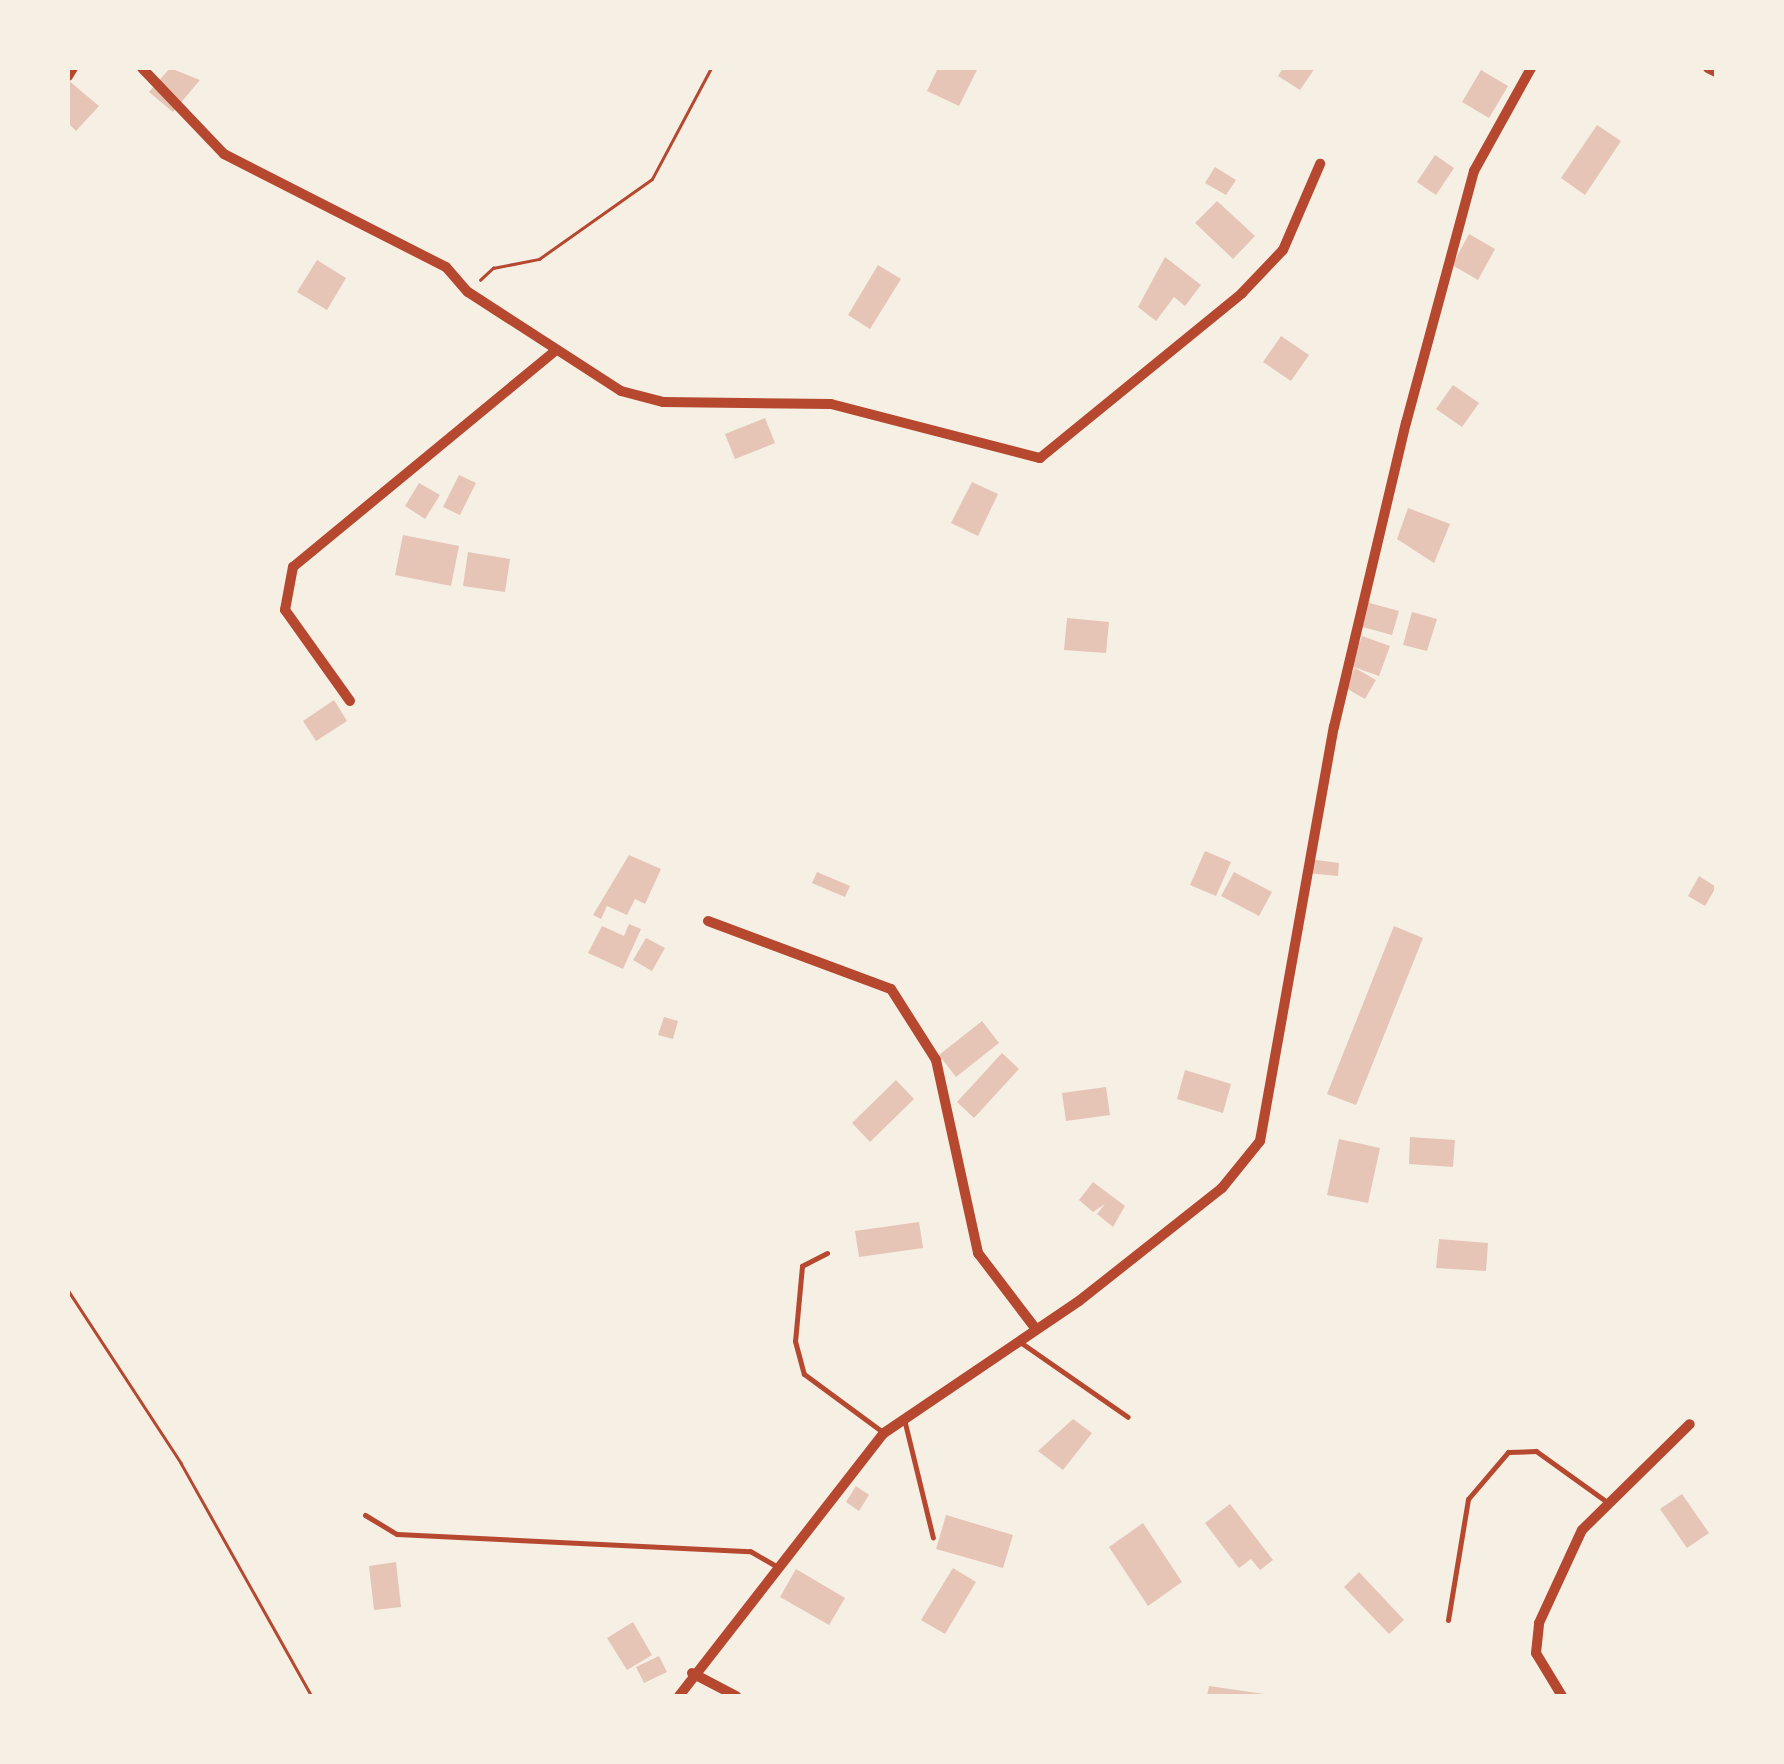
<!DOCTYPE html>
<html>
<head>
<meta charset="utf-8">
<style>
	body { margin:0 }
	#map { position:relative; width:1784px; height:1764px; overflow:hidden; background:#f6efe4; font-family:Montserrat,sans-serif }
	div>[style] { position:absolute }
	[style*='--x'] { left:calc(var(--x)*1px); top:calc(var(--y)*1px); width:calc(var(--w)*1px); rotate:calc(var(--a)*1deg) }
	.building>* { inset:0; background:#e6c5b7 }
	.path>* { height:2.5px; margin:-1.25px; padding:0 1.25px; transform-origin:1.25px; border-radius:1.25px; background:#b5482f }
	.service>* { height:5px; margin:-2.5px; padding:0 2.5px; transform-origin:2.5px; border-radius:2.5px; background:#b5482f }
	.minor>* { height:10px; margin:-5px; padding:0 5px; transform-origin:5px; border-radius:5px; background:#b5482f }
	span { translate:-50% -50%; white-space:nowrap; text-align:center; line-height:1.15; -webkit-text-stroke:8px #f6efe4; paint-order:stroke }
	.frame { position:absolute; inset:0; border:70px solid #f6efe4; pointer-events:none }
</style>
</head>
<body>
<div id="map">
	<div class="building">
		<i style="clip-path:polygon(170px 68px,200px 80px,173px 112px,149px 92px)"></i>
		<i style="clip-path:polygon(938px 68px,978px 68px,959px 106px,927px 91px)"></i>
		<i style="clip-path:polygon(1283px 68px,1315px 68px,1300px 90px,1278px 76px)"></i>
		<i style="clip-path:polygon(1481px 70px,1508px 86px,1489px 118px,1462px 102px)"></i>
		<i style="clip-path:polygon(68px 80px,99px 106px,76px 131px,68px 123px)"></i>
		<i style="clip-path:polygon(1597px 125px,1621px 141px,1585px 195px,1561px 178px)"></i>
		<i style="clip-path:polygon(1435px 155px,1454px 168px,1436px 195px,1417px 182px)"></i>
		<i style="clip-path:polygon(1215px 167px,1236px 180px,1226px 195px,1205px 183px)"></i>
		<i style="clip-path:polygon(1217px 201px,1255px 236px,1233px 259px,1195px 223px)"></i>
		<i style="clip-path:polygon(1469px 234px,1495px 249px,1478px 280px,1452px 265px)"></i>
		<i style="clip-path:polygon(1165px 257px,1201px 285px,1185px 306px,1174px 297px,1156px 321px,1138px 307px)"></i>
		<i style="clip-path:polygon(317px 260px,346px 278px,327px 310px,297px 292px)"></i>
		<i style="clip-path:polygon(878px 265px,901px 279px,870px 329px,848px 315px)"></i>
		<i style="clip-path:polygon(1281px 336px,1309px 355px,1291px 381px,1263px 362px)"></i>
		<i style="clip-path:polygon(1453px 385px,1479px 403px,1462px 427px,1436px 409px)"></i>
		<i style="clip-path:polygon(765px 418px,775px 443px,735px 459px,725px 434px)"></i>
		<i style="clip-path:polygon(459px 475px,476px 483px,460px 515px,443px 507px)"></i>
		<i style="clip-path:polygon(972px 482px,998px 494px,978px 536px,951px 523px)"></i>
		<i style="clip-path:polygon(419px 483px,440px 495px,425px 519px,405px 506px)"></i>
		<i style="clip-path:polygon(1408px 508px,1450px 524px,1434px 563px,1397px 539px)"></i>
		<i style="clip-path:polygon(403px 535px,459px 546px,451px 586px,395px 575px)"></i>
		<i style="clip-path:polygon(468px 552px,510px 559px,505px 592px,463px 586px)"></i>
		<i style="clip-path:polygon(1366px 602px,1399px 611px,1392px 635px,1359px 626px)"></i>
		<i style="clip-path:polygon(1412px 612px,1437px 619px,1427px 651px,1403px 645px)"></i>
		<i style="clip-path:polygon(1067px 618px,1109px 622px,1106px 653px,1064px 650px)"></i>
		<i style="clip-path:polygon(1362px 636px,1390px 646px,1379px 676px,1351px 666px)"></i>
		<i style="clip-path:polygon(1355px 668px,1376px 680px,1365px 699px,1344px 687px)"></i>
		<i style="clip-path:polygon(334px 700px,347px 721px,316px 741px,303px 721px)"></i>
		<i style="clip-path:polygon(1205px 851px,1231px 862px,1216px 896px,1190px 885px)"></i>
		<i style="clip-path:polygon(629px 855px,661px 869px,645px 904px,635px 899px,627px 915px,607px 906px,601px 919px,593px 915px)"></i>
		<i style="clip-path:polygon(1309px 859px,1339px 863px,1338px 876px,1307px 873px)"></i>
		<i style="clip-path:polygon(817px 872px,850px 886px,845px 897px,812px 883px)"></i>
		<i style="clip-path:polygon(1234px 872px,1272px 892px,1259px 916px,1221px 896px)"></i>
		<i style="clip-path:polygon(1699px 876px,1716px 887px,1705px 906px,1688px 896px)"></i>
		<i style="clip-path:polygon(629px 924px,641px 929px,623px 969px,588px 953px,602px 926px,624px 936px)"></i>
		<i style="clip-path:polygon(1394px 926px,1423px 938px,1356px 1105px,1327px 1094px)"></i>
		<i style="clip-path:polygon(646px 938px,665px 948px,652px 971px,633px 960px)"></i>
		<i style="clip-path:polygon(664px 1017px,678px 1021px,673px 1039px,658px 1035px)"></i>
		<i style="clip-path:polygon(982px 1021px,999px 1043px,956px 1077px,939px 1055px)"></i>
		<i style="clip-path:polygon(1002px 1053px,1019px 1069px,974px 1118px,957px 1102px)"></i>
		<i style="clip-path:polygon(1185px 1070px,1231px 1084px,1223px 1113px,1177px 1099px)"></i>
		<i style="clip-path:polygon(896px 1080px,914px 1099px,870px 1142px,852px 1123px)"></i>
		<i style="clip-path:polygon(1106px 1087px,1110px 1115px,1066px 1121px,1062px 1093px)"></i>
		<i style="clip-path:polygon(1410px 1137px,1455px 1140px,1453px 1167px,1409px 1164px)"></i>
		<i style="clip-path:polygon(1339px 1139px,1380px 1148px,1368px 1203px,1327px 1195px)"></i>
		<i style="clip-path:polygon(1093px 1182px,1125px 1206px,1113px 1227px,1097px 1214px,1105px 1204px,1093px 1212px,1079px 1200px)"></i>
		<i style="clip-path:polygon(919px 1222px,923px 1248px,859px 1257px,855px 1231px)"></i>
		<i style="clip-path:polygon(1439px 1239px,1488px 1243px,1486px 1271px,1436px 1268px)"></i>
		<i style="clip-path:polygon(1073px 1419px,1092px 1433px,1063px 1470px,1038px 1451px)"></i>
		<i style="clip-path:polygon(856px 1486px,869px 1495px,859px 1511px,846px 1502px)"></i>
		<i style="clip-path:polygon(1682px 1494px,1709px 1533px,1687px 1548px,1660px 1509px)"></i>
		<i style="clip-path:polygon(1230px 1504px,1273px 1560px,1260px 1570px,1251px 1559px,1239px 1568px,1205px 1523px)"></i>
		<i style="clip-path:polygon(946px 1515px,1013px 1535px,1003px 1568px,936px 1549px)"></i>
		<i style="clip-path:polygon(1143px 1523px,1182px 1582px,1148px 1606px,1109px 1547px)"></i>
		<i style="clip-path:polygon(396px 1562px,401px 1607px,374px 1610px,369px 1566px)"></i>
		<i style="clip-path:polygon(953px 1568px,976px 1582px,945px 1634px,921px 1620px)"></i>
		<i style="clip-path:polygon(796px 1569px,845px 1598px,829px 1625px,780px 1597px)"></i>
		<i style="clip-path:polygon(1359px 1572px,1404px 1620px,1389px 1634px,1344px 1587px)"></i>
		<i style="clip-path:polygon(633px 1622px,652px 1655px,627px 1670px,607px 1638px)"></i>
		<i style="clip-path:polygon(659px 1656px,667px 1672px,644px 1683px,636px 1667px)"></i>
		<i style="clip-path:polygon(1209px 1686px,1264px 1694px,1264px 1696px,1207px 1696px)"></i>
	</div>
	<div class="path">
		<i style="--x:480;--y:280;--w:18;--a:-43"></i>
		<i style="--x:493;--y:268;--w:47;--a:-11.1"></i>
		<i style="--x:539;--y:259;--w:138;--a:-35.3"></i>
		<i style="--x:652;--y:179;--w:126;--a:-62"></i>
		<i style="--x:68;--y:1290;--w:207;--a:56.8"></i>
		<i style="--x:181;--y:1463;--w:267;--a:60.7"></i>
	</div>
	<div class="service">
		<i style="--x:827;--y:1253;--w:28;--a:153"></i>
		<i style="--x:802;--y:1266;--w:75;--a:95.3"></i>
		<i style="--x:795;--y:1341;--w:34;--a:75"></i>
		<i style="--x:804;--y:1374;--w:99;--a:36.4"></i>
		<i style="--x:1020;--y:1342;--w:131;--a:34.8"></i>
		<i style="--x:904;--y:1419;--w:122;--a:76.3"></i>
		<i style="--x:365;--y:1515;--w:37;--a:31"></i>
		<i style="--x:397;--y:1534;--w:353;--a:2.8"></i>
		<i style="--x:750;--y:1551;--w:28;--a:30"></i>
		<i style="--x:1448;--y:1620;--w:123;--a:-80.6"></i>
		<i style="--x:1468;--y:1499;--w:62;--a:-49.6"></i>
		<i style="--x:1508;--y:1452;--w:28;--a:-2"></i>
		<i style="--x:1536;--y:1451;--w:87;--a:35.7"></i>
	</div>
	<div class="minor">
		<i style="--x:142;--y:68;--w:119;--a:46.4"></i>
		<i style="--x:224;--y:154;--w:249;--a:27"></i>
		<i style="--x:446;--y:267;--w:33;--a:49"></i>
		<i style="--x:468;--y:292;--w:182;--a:32.9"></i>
		<i style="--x:621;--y:391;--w:43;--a:14.7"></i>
		<i style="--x:663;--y:402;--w:168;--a:0.7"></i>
		<i style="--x:831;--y:404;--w:216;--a:14.5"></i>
		<i style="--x:1040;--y:458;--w:261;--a:-39.2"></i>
		<i style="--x:1242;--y:293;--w:59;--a:-46.4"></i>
		<i style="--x:1283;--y:250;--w:94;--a:-66.7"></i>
		<i style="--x:1708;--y:68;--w:9;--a:27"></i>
		<i style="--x:68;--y:76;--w:9;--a:-58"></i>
		<i style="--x:350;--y:701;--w:112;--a:-125.5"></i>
		<i style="--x:285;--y:610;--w:44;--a:-79.5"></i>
		<i style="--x:293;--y:567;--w:338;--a:-39.5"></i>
		<i style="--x:708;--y:921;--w:195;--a:20.4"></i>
		<i style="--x:891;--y:989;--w:84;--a:57.6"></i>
		<i style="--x:936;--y:1060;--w:198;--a:77.7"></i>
		<i style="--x:978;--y:1253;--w:96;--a:52.7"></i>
		<i style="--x:692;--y:1673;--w:50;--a:27.6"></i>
		<i style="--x:679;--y:1696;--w:333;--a:-52.1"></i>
		<i style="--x:884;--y:1433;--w:235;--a:-34.1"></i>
		<i style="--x:1079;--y:1301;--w:182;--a:-38.3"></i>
		<i style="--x:1222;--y:1188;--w:60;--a:-51"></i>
		<i style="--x:1260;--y:1141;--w:421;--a:-79.9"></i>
		<i style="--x:1334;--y:727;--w:312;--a:-76.7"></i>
		<i style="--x:1406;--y:423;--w:261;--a:-74.9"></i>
		<i style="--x:1474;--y:171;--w:118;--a:-61"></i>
		<i style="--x:1562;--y:1696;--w:50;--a:-121.2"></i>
		<i style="--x:1536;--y:1653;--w:30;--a:-84"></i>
		<i style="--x:1539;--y:1623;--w:102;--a:-65.2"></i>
		<i style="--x:1582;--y:1530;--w:151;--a:-44.5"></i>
	</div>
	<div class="frame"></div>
</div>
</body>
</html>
